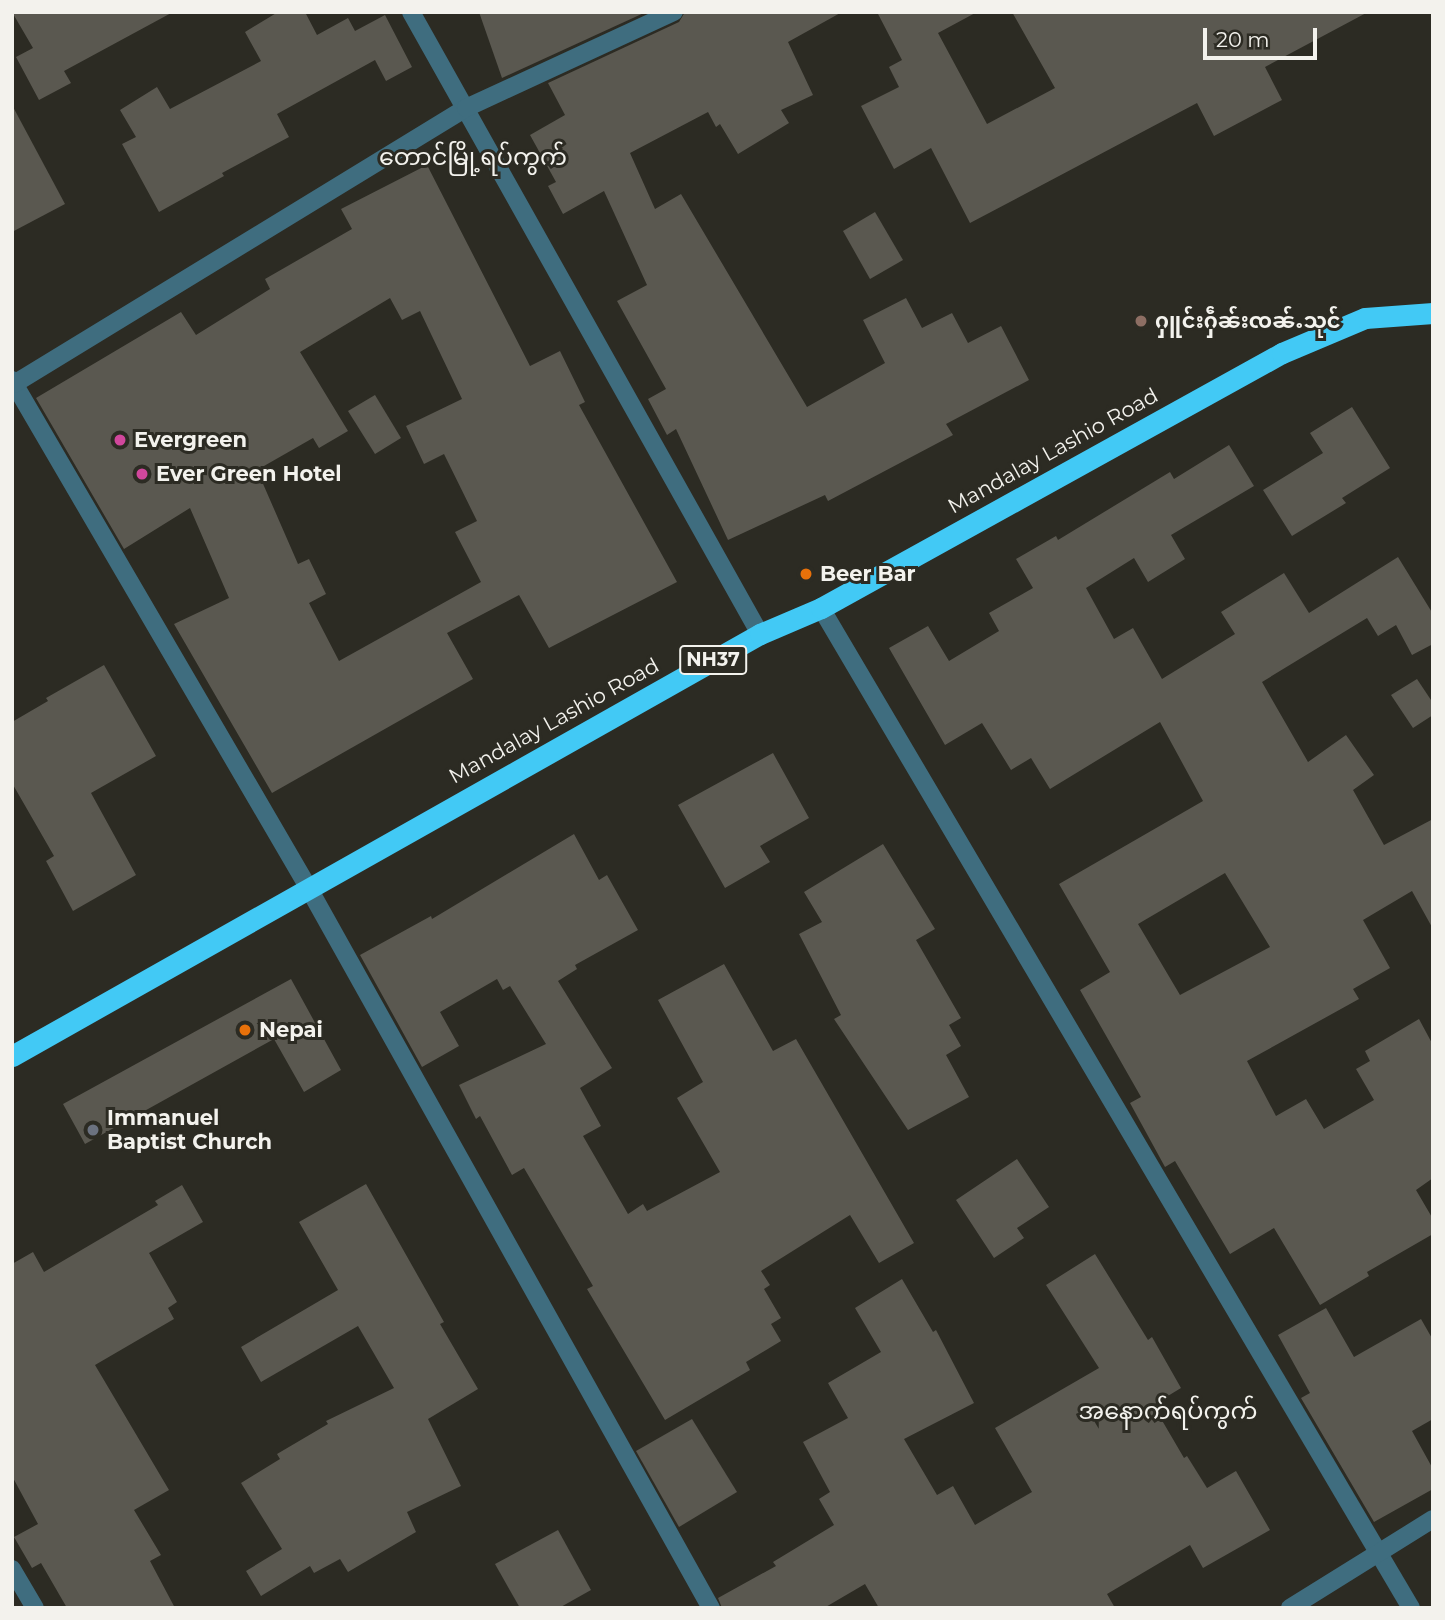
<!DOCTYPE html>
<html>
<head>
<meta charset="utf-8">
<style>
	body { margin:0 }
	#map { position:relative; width:1445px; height:1620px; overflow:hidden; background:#2c2b23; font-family:Montserrat,"Noto Sans Myanmar",sans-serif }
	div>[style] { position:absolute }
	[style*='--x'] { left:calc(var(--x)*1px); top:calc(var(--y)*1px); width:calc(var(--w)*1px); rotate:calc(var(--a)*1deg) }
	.building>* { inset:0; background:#5a5850 }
	.minor>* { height:18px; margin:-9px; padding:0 9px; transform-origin:9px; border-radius:9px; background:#3f6d7f }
	.highway>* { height:21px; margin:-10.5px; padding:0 10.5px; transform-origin:10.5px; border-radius:10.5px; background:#42c9f5 }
	.dots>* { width:19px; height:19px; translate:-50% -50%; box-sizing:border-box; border:4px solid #2c2b23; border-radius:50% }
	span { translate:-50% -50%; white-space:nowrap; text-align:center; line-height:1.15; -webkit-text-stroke:6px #2c2b23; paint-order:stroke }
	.shield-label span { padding:2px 5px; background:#2c2b23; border:2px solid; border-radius:5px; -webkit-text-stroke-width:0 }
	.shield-label { font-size:19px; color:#f3f2ed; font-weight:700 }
	.poi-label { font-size:21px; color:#f3f2ed; font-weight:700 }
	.left { translate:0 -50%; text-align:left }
	.street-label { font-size:21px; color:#f3f2ed }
	.quarter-label { font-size:24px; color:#f3f2ed }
	.frame { position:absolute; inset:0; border:14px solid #f3f2ed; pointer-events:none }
	.scale { position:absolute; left:1203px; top:28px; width:114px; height:32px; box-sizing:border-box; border:4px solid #f3f2ed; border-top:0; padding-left:9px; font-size:21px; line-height:24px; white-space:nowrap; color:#f3f2ed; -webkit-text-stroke:5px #2c2b23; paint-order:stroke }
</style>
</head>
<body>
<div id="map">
	<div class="building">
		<i style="clip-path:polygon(12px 12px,173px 12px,64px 71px,71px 83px,39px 100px,16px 57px,33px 48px)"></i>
		<i style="clip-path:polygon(278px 12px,305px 12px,317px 35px,348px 18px,355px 31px,385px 15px,412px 67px,386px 81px,375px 60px,277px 114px,289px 137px,222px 173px,224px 176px,159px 212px,122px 144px,136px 137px,120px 110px,157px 87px,170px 109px,261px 61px,245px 32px)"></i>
		<i style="clip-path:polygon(479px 12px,646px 12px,502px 78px)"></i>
		<i style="clip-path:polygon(685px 12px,842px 12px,788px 42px,813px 95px,781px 110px,789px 123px,738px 154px,720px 124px,716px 127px,708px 112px,630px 153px,655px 209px,681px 194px,807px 407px,885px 363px,863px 320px,906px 298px,922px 328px,952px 313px,968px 343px,1001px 326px,1029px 380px,946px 424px,953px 435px,828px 501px,825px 495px,728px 540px,676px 429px,667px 435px,648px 399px,666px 389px,617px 301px,647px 285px,604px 191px,563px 214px,548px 186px,556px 182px,530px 135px,565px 115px,548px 83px,679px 22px)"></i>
		<i style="clip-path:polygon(877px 12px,977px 12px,938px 33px,987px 124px,1055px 88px,1012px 12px,1368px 12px,1265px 67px,1282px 100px,1214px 136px,1197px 103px,970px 223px,931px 148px,894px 169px,861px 106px,899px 87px,889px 67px,902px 60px)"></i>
		<i style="clip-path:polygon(12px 105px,65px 204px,12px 232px)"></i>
		<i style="clip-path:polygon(evenodd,427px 165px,530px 366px,560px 351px,585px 402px,579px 405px,677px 582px,549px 648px,519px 595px,447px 633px,473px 679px,272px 793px,174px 624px,229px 598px,190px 508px,124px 549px,36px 398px,181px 312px,196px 335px,270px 289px,265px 279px,352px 229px,341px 209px,427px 165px,390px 298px,402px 320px,420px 311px,462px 399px,406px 426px,424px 464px,444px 454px,477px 521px,455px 532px,481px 582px,339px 661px,309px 603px,326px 594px,309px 559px,298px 564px,257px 470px,313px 438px,319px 448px,348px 431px,300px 352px,390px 298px)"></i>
		<i style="clip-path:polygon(875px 212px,903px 260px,870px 279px,843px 231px)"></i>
		<i style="clip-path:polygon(375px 395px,401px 438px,375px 454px,348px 411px)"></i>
		<i style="clip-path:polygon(1352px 407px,1390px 468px,1342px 498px,1346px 503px,1292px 536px,1263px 490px,1323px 453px,1310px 433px)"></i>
		<i style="clip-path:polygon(evenodd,1229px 445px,1254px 486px,1171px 535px,1185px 559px,1148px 582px,1134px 558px,1086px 588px,1114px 639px,1133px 628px,1162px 679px,1235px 634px,1221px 612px,1284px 573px,1309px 613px,1398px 557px,1433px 614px,1433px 644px,1412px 655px,1396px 625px,1378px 636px,1367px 618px,1262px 682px,1308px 762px,1346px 735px,1374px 775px,1353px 790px,1384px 845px,1433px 819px,1433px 929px,1412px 891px,1363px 920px,1390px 968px,1353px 989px,1359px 999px,1247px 1061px,1276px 1116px,1306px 1099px,1324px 1129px,1374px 1100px,1356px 1069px,1370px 1061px,1365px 1051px,1419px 1019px,1433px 1045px,1433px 1178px,1416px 1190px,1433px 1219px,1433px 1234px,1367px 1272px,1369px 1276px,1320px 1305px,1274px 1228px,1230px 1254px,1175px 1161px,1165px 1167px,1130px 1103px,1141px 1097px,1080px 990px,1110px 972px,1059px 884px,1203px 801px,1160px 722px,1050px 789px,1031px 758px,1011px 770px,982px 723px,945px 745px,889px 648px,928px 626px,949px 661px,999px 631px,989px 613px,1033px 588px,1016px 559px,1056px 536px,1058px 540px,1170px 472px,1174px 479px,1229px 445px,1225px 873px,1270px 947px,1180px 995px,1138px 924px,1225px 873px)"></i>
		<i style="clip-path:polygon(104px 665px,156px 756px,91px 793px,136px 875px,73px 911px,46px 861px,54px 856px,12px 783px,12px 722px,48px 701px,46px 698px)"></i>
		<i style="clip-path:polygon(1417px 679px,1433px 703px,1433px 715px,1413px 728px,1391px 695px)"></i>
		<i style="clip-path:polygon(773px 753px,809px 818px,760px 846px,770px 862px,725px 888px,678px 805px)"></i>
		<i style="clip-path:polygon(574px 834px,599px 880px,607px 875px,638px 930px,575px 965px,577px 969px,558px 981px,612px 1068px,580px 1088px,601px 1126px,583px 1136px,628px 1214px,643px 1204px,647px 1211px,720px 1172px,677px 1098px,703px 1082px,658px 1000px,724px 964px,773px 1051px,796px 1039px,914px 1243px,879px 1263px,850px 1215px,761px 1271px,770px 1285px,764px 1289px,781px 1318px,771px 1324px,781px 1341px,746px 1362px,750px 1370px,665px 1420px,587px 1289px,593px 1286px,524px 1168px,512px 1175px,480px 1116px,476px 1119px,459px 1085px,546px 1044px,510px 986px,503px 990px,497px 979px,440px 1012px,459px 1046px,422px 1067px,360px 955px,431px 916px,432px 919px)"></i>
		<i style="clip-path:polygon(883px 844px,935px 929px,916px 940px,961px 1018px,949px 1025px,961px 1046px,946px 1055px,969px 1097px,908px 1130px,834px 1019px,841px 1015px,799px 934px,822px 922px,804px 892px)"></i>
		<i style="clip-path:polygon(291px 979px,341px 1070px,304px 1092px,274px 1039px,85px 1144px,63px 1104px)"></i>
		<i style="clip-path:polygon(1017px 1159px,1049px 1207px,1017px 1228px,1024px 1238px,994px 1258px,956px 1200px)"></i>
		<i style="clip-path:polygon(366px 1184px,444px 1322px,440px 1324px,478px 1389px,428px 1419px,461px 1486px,407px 1512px,416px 1532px,348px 1572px,340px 1559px,314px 1573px,310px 1566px,261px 1596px,246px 1571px,282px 1549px,241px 1483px,280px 1459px,277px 1454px,328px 1424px,326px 1421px,394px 1388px,358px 1326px,261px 1382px,241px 1347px,338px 1290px,299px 1222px)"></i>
		<i style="clip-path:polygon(182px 1185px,203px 1222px,149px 1253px,177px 1302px,168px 1308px,174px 1319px,95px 1365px,169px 1490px,134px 1510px,161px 1555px,150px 1561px,175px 1608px,67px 1608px,41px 1563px,32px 1568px,14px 1537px,38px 1524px,12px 1476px,12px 1264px,33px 1252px,44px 1272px,158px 1205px,155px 1201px)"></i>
		<i style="clip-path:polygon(1095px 1254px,1148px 1340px,1152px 1337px,1181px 1388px,1153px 1405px,1184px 1458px,1187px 1456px,1207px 1488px,1236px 1471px,1270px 1530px,1203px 1568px,1190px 1545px,1107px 1594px,1115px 1608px,879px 1608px,865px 1584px,824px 1608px,722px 1608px,718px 1598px,776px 1566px,773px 1562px,834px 1525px,819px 1499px,830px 1492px,803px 1442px,848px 1418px,828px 1383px,881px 1352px,855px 1308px,902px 1279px,933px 1332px,936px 1330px,974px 1403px,904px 1439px,937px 1495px,953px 1486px,975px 1525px,1032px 1492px,995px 1428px,1099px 1368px,1046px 1285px)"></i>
		<i style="clip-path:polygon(1326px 1308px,1354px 1357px,1421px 1319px,1433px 1340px,1433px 1419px,1412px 1431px,1433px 1469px,1433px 1489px,1374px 1522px,1301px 1398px,1310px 1393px,1278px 1335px)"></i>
		<i style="clip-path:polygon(692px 1419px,737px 1492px,679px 1527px,636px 1451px)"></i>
		<i style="clip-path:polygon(558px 1530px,591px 1590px,559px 1608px,520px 1608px,495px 1564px)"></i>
	</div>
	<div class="minor">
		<i style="--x:411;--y:12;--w:713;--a:60.7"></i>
		<i style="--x:12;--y:380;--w:587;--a:59.72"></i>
		<i style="--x:308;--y:887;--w:826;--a:60.8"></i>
		<i style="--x:14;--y:384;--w:530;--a:-31.41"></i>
		<i style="--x:466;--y:108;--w:229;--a:-24.8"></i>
		<i style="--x:821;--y:608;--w:1161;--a:59.46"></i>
		<i style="--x:12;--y:1569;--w:45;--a:59.5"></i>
		<i style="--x:1290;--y:1608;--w:168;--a:-31.9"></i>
	</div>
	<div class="highway">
		<i style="--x:12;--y:1056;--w:859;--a:-29.43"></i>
		<i style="--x:760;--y:634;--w:66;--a:-23.1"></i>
		<i style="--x:821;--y:608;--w:527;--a:-28.95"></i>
		<i style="--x:1282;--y:353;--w:90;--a:-22.9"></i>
		<i style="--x:1365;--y:318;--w:68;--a:-4.2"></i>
	</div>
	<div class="dots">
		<i style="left:1141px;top:321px;background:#8d6e63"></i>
		<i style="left:120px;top:440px;background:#d1479c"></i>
		<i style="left:142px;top:474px;background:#d1479c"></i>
		<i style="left:806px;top:574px;background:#e8710a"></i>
		<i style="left:245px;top:1030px;background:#e8710a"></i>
		<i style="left:93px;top:1130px;background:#6b7280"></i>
	</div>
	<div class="shield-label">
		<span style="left:713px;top:660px">NH37</span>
	</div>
	<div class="poi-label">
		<span class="left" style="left:1155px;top:321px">ႁူင်းႁဵၼ်းၸၼ်ႉသုင်</span>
		<span class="left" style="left:134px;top:440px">Evergreen</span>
		<span class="left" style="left:156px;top:474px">Ever Green Hotel</span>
		<span class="left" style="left:820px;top:574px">Beer Bar</span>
		<span class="left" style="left:259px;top:1030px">Nepai</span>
		<span class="left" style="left:107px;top:1130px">Immanuel<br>Baptist Church</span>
	</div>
	<div class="street-label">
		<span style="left:1053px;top:451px;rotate:-29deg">Mandalay Lashio Road</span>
		<span style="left:554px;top:721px;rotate:-29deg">Mandalay Lashio Road</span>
	</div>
	<div class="quarter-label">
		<span style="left:473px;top:157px">တောင်မြို့ရပ်ကွက်</span>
		<span style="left:1168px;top:1411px">အနောက်ရပ်ကွက်</span>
	</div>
	<div class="frame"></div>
	<div class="scale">20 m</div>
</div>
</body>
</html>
